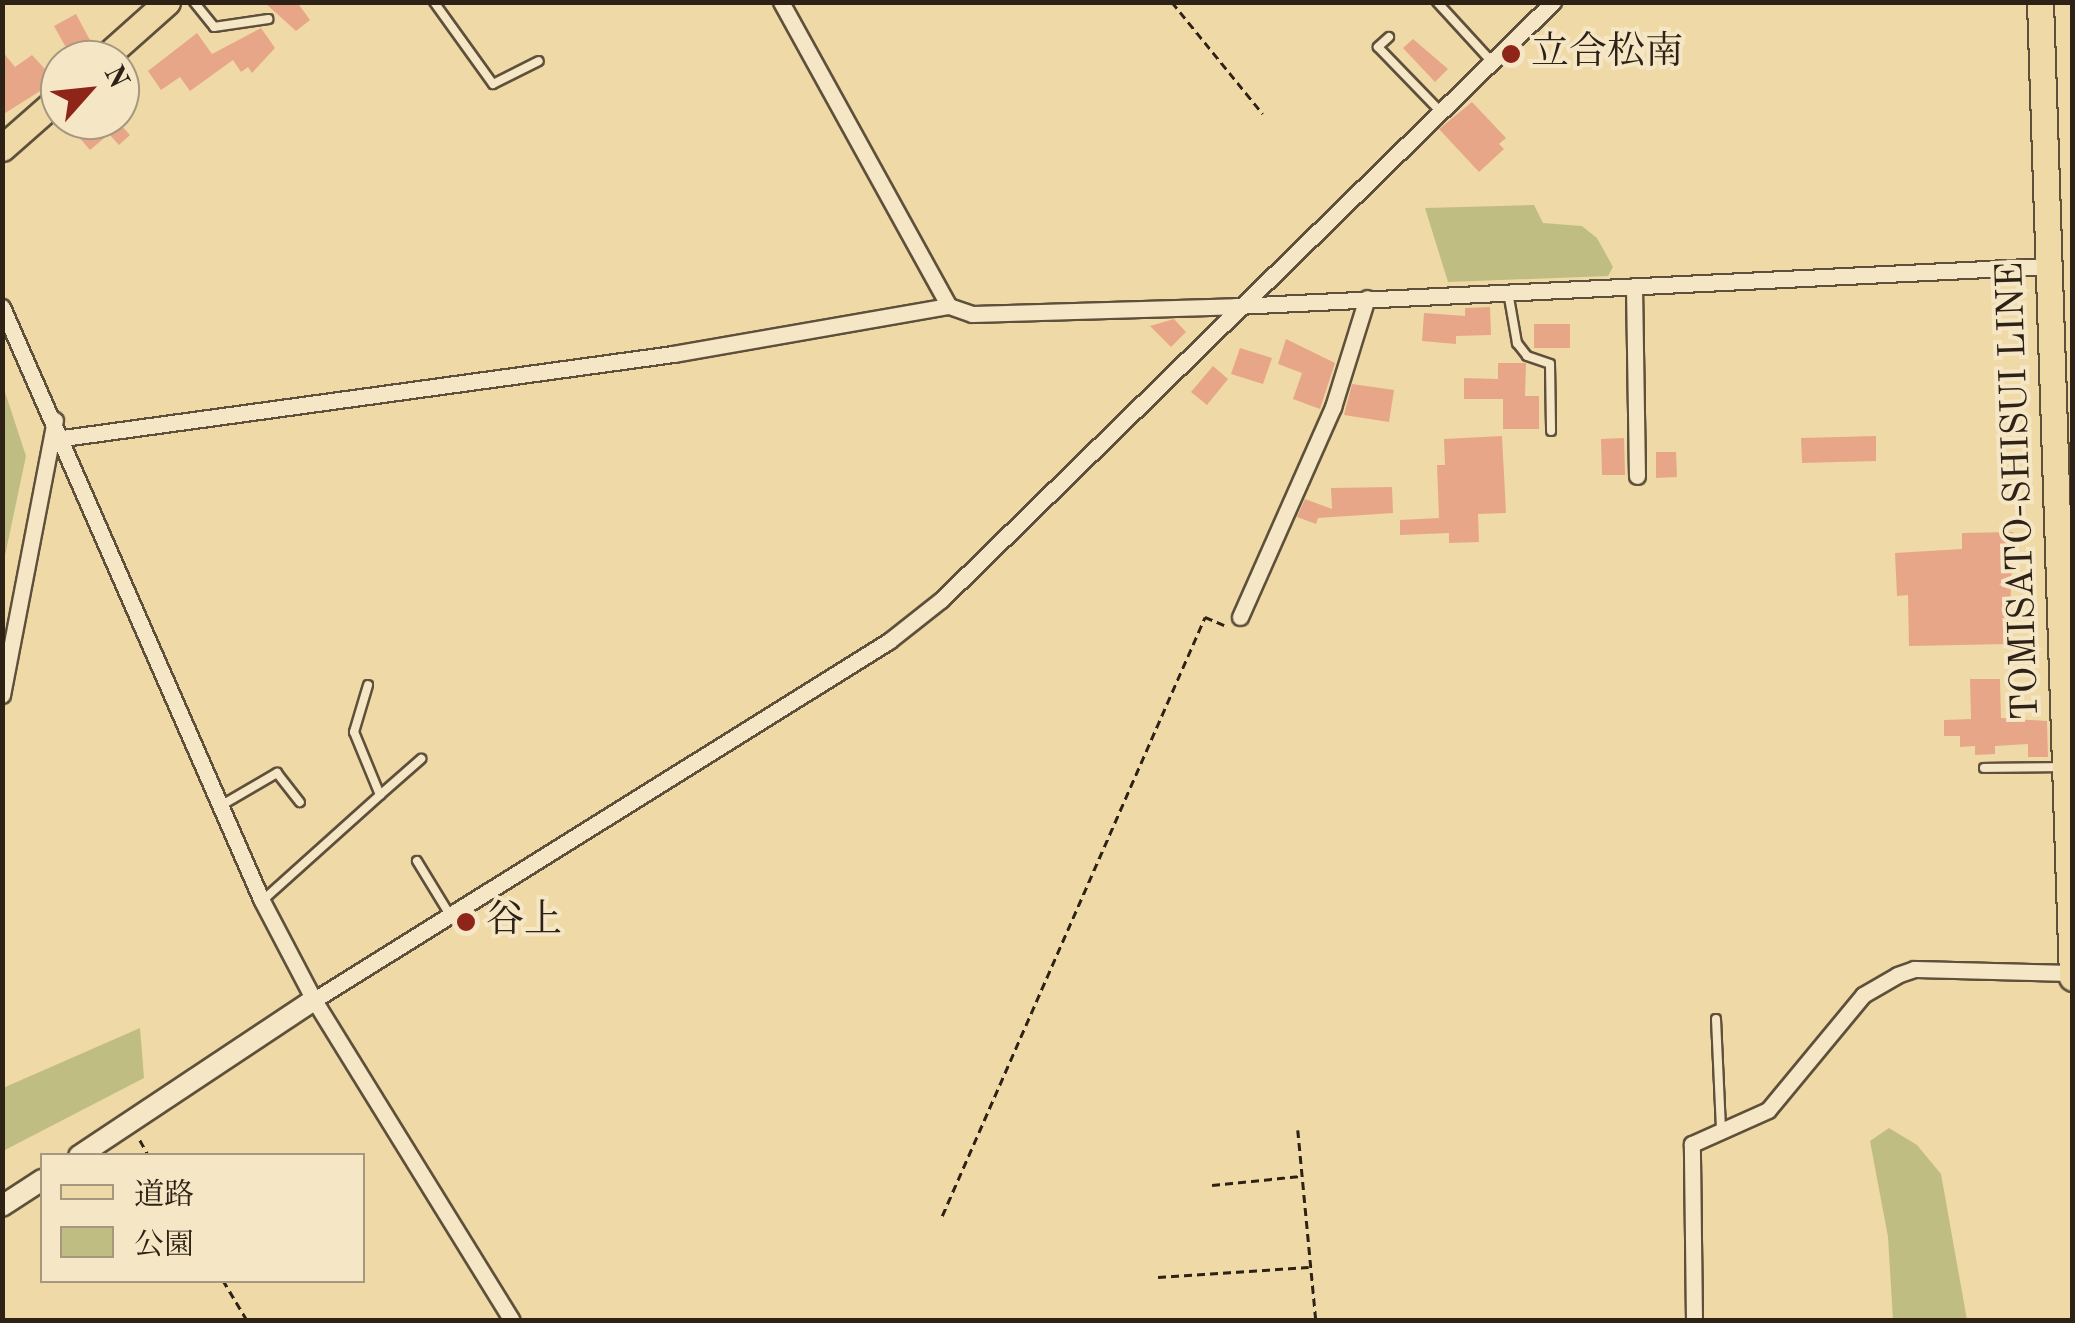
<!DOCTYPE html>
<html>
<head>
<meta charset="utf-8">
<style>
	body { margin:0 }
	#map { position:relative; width:2075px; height:1323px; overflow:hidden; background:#efd9a7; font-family:"Old Standard TT","Noto Serif JP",serif }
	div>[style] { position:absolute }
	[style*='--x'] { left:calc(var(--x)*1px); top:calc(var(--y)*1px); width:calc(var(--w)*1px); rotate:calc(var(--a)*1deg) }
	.green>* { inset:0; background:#c0bd83 }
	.building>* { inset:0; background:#e8a688 }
	.path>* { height:2.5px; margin-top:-1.25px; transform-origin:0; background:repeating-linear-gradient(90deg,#2d2215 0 8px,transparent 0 13px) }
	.roads { filter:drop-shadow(2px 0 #5e503a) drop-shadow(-2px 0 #5e503a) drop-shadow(0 2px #5e503a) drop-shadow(0 -2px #5e503a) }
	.service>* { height:8px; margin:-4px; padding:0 4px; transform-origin:4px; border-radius:4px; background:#f5e6c6 }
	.minor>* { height:15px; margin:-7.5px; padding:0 7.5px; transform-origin:7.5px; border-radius:7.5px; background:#f5e6c6 }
	.tertiary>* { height:20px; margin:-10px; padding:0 10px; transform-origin:10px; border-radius:10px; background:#f5e6c6 }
	.primary>* { height:25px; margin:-12.5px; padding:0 12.5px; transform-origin:12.5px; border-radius:12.5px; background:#efd9a7 }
	.trunk>* { height:25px; margin:-12.5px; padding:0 12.5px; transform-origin:12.5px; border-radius:12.5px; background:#efd9a7 }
	.dots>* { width:28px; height:28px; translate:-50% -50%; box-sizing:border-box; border:5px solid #f5e6c6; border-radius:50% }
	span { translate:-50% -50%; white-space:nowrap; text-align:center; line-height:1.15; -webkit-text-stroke:8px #f5e6c6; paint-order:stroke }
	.poi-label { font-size:38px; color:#2d2215 }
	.left { translate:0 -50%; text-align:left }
	.street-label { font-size:38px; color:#2d2215 }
	.frame { position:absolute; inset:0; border:5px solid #2d2215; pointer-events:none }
	.legend { position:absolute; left:40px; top:1153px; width:325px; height:130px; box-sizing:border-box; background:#f5e6c6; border:2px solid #a5987f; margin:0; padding:12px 18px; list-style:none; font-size:30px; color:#2d2215 }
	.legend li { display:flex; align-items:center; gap:20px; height:50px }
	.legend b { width:50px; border:2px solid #a5987f }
	.north { position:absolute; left:40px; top:40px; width:100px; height:100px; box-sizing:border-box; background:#f5e6c6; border:2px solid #a5987f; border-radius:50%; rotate:63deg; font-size:28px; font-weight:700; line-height:40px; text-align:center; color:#2d2215 }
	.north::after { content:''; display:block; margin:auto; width:35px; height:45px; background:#8f2418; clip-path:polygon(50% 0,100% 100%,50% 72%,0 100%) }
</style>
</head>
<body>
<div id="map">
	<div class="green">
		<i style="clip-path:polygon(1534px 205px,1543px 223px,1582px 226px,1597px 238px,1613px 267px,1608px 276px,1448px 282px,1425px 208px)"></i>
		<i style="clip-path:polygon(2px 383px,26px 456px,3px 565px,2px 564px)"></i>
		<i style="clip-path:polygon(140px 1028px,144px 1078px,3px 1151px,3px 1088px)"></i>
		<i style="clip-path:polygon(1889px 1128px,1917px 1145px,1941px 1174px,1967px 1320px,1893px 1320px,1888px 1237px,1870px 1141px)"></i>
	</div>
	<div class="building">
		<i style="clip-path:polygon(264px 2px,297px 2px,310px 20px,296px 31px)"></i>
		<i style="clip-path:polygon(76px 14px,93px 46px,85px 60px,73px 60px,54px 26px)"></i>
		<i style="clip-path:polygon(261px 28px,275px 48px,252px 73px,248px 67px,241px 72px,233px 60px,190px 91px,180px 77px,161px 90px,148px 71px,197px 33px,212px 54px)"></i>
		<i style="clip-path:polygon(1413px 39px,1448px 69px,1435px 82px,1403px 48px)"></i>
		<i style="clip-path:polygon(2px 51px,15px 67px,32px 55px,56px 81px,2px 115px)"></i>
		<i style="clip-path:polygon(1472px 102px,1506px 138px,1499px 144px,1504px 149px,1479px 172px,1439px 129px)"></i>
		<i style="clip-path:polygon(64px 120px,125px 120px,120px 124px,130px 135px,119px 145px,109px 134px,90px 150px)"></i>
		<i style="clip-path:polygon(1490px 307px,1491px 335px,1456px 336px,1456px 344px,1422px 341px,1424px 313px,1465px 316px,1465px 308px)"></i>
		<i style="clip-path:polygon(1174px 319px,1186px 332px,1171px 347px,1150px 326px)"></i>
		<i style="clip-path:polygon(1534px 324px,1570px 324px,1570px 348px,1534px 348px)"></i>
		<i style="clip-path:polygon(1286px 339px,1335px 363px,1320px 409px,1293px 399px,1302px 373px,1278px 364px)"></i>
		<i style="clip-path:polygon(1240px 348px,1272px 358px,1263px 384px,1231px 374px)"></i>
		<i style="clip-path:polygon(1498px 363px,1526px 363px,1525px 396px,1539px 396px,1539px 429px,1503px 429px,1503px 399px,1464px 399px,1464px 378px,1498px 379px)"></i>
		<i style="clip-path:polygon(1213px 366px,1228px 379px,1207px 405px,1191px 392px)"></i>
		<i style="clip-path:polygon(1352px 384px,1394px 390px,1389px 422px,1344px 415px)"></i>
		<i style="clip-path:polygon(1502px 436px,1506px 513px,1478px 514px,1479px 542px,1449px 543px,1449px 533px,1400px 535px,1400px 520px,1439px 518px,1437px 465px,1445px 465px,1444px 439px)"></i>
		<i style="clip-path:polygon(1876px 436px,1876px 461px,1802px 463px,1801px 438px)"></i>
		<i style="clip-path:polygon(1624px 438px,1625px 475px,1602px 475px,1601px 439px)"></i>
		<i style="clip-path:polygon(1656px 452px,1676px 452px,1677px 477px,1656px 478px)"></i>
		<i style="clip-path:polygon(1392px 487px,1393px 513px,1318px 518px,1316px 524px,1297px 517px,1305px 499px,1332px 509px,1331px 488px)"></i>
		<i style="clip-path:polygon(2013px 532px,2009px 644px,1909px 646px,1908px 595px,1897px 596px,1895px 553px,1962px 549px,1962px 533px)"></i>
		<i style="clip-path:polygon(1970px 679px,2000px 679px,2001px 718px,2047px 721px,2048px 757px,2028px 757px,2028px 744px,1995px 746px,1995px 754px,1975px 755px,1975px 746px,1960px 747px,1960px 736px,1944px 736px,1944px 720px,1971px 719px)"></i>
	</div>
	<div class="path">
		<i style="--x:1172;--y:2;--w:144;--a:50.9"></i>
		<i style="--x:1298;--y:1130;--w:191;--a:84.6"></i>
		<i style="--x:140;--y:1140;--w:18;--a:61"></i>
		<i style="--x:1212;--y:1185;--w:89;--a:-5.8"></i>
		<i style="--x:942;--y:1216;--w:654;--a:-66.3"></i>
		<i style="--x:1205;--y:617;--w:21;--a:23"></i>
		<i style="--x:1158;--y:1277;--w:151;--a:-3.8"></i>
		<i style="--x:223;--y:1280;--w:47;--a:59"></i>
	</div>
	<div class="roads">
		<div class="service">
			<i style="--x:194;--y:2;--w:32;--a:51"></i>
			<i style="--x:214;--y:27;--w:55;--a:-8.4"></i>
			<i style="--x:434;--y:2;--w:101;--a:54.3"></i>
			<i style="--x:493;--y:84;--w:51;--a:-26.6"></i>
			<i style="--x:1437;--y:2;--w:80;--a:47.5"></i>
			<i style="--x:1389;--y:37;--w:15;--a:138"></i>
			<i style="--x:1378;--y:47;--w:88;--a:45.9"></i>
			<i style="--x:1508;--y:292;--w:52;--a:80"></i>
			<i style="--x:1517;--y:343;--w:16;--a:52"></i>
			<i style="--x:1527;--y:356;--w:24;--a:19"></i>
			<i style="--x:1550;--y:364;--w:67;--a:89.1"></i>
			<i style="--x:1984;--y:768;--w:79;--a:-0.7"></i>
			<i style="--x:380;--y:795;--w:55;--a:-41.3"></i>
			<i style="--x:222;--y:805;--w:64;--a:-30.2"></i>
			<i style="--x:277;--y:773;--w:37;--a:52"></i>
			<i style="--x:417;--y:861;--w:63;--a:58.6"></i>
			<i style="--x:262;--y:901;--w:159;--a:-41.9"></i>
			<i style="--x:380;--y:795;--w:68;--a:-112.4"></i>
			<i style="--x:354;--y:732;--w:49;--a:-73.4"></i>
			<i style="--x:1716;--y:1019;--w:111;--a:87.4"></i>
		</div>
		<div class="minor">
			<i style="--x:781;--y:2;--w:347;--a:61.1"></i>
			<i style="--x:1634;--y:286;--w:190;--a:89.1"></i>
			<i style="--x:2;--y:307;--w:648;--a:66.36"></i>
			<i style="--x:262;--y:901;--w:112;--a:62.3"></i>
			<i style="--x:314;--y:1000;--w:376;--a:58.3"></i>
			<i style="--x:63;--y:438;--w:616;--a:-7.84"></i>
			<i style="--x:673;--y:354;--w:280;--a:-9.9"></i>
			<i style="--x:949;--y:306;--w:24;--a:19"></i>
			<i style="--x:972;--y:314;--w:264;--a:-1.7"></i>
			<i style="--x:1236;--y:306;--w:814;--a:-2.82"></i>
			<i style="--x:1240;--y:617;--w:230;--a:-66.1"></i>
			<i style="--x:1333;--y:407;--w:114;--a:-72.7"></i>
			<i style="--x:2;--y:695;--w:280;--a:-79.1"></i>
			<i style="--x:314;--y:1000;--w:678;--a:-31.98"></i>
			<i style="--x:889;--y:641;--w:66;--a:-38.3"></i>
			<i style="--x:941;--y:600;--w:856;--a:-44.34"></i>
			<i style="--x:1694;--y:1320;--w:176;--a:-90.7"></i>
			<i style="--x:1692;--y:1144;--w:83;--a:-24.1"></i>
			<i style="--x:1768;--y:1110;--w:149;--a:-50.4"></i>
			<i style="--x:1863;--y:995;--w:39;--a:-30"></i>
			<i style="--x:1897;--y:975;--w:18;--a:-19"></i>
			<i style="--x:1914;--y:969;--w:158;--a:1.5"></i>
		</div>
		<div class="tertiary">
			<i style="--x:79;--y:1156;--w:282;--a:-33.6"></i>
			<i style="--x:2;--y:1206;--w:48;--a:-33"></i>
		</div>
		<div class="primary">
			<i style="--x:2040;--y:2;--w:976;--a:88.12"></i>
		</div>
		<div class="trunk">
			<i style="--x:102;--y:60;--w:87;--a:-41.7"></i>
			<i style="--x:2;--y:148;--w:77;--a:-41.3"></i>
		</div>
	</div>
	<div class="dots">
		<i style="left:1511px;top:54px;background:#8f2418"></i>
		<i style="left:466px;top:922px;background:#8f2418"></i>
	</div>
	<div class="poi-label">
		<span class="left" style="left:1531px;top:54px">立合松南</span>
		<span class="left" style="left:486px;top:922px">谷上</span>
	</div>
	<div class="street-label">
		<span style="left:2020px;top:491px;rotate:-92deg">TOMISATO-SHISUI LINE</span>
	</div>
	<div class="frame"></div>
	<ul class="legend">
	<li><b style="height:12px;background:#efd9a7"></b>道路</li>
	<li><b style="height:28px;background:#c0bd83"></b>公園</li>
	</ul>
	<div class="north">N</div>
</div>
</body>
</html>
